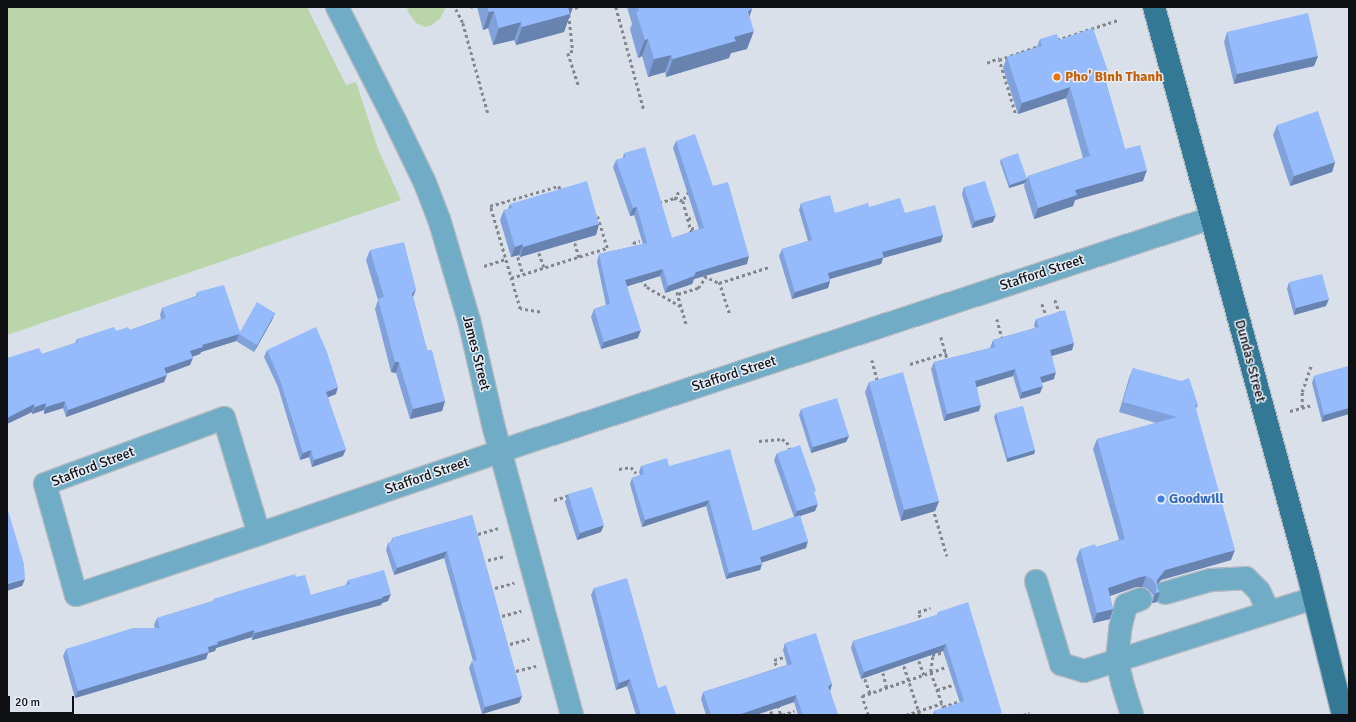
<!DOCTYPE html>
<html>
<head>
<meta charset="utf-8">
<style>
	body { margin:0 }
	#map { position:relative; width:1356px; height:722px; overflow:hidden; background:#dae0e9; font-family:Signika,sans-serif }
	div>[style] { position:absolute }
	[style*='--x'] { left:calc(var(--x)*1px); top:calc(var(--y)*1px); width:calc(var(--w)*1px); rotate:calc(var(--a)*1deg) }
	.green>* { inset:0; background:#bad5aa }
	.path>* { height:2.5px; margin-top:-1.25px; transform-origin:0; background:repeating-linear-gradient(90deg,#82868d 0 3px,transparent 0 6px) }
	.roads { filter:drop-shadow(1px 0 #b5bbc2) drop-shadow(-1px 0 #b5bbc2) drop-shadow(0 1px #b5bbc2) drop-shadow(0 -1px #b5bbc2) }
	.minor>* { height:22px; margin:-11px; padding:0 11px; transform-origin:11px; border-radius:11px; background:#71acc6 }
	.major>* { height:22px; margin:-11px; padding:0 11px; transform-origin:11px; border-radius:11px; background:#337995 }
	.wall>* { inset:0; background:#80a1d9 }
	.shaded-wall>* { inset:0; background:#6883b0 }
	.building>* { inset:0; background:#95bbfc }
	.dots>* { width:11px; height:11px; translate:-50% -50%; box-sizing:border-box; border:2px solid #e7edf6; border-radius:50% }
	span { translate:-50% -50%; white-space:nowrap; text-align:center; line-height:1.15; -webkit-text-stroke:3px #e7edf6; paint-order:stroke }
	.food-label { font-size:14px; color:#c56008; font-weight:700 }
	.left { translate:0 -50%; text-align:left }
	.street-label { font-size:14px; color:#0e1013 }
	.shop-label { font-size:14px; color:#366cbe; font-weight:700 }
	.frame { position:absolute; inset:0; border:8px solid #0e1013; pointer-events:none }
	.scale { position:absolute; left:8px; top:696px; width:66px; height:18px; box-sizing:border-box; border:2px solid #0e1013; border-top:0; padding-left:5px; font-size:12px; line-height:14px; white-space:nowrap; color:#0e1013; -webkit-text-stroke:3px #e7edf6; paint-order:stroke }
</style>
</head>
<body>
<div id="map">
	<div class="green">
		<i style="clip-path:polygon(7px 7px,307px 7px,346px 85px,356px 82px,378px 149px,401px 200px,7px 335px)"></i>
		<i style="clip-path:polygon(407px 7px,446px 7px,440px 19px,430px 26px,425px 27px,416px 23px,408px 12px)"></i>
	</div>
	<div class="path">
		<i style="--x:616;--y:7;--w:107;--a:74.8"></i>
		<i style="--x:456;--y:9;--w:16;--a:63"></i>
		<i style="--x:463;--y:23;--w:93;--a:74.5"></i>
		<i style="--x:569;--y:9;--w:9;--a:-13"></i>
		<i style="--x:569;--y:15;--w:36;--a:84"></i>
		<i style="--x:573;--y:51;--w:5;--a:158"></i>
		<i style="--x:568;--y:53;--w:36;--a:72"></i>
		<i style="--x:1057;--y:40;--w:64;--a:-18.2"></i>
		<i style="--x:987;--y:63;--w:13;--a:-23"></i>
		<i style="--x:1015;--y:113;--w:55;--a:-106.8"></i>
		<i style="--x:999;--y:60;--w:45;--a:-19.7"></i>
		<i style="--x:689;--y:192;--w:11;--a:124"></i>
		<i style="--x:683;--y:201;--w:34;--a:75"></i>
		<i style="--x:675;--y:199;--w:5;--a:-53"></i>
		<i style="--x:678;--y:195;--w:6;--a:-108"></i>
		<i style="--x:659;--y:203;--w:16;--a:-18"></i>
		<i style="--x:674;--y:198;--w:9;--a:18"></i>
		<i style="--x:688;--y:219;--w:6;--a:-18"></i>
		<i style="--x:691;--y:229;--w:6;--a:-18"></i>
		<i style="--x:575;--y:243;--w:15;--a:74"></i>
		<i style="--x:633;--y:250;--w:7;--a:-90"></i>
		<i style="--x:633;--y:243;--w:7;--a:-16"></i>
		<i style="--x:539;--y:253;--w:15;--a:70"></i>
		<i style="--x:518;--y:257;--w:18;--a:74"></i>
		<i style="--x:484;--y:266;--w:23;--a:-18"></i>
		<i style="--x:703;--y:274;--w:2;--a:63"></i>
		<i style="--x:704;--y:276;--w:17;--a:25"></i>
		<i style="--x:511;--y:278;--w:101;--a:-17.4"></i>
		<i style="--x:607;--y:248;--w:34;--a:-107"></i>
		<i style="--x:597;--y:216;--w:3;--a:162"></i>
		<i style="--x:641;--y:279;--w:10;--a:53"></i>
		<i style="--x:647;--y:287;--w:40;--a:29.7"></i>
		<i style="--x:677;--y:292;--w:35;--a:74"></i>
		<i style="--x:678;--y:294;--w:21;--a:-17"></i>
		<i style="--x:698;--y:288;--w:14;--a:-54"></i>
		<i style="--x:1055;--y:300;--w:15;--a:70"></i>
		<i style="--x:1042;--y:304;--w:12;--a:70"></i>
		<i style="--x:540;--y:312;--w:20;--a:-171"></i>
		<i style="--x:520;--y:309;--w:107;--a:-106.2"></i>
		<i style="--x:490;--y:206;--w:72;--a:-16.2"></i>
		<i style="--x:559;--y:186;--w:6;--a:72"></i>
		<i style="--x:729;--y:313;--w:32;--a:-108"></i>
		<i style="--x:719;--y:283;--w:52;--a:-17.7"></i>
		<i style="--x:997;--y:319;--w:23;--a:75"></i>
		<i style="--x:941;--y:337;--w:26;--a:74"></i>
		<i style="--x:872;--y:360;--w:24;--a:75"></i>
		<i style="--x:910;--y:364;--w:38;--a:-17"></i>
		<i style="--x:1302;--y:408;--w:16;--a:-90"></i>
		<i style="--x:1302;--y:392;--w:28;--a:-71"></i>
		<i style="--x:1290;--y:411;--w:23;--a:-15"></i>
		<i style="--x:759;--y:441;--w:23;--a:-5"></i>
		<i style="--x:782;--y:439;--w:6;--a:31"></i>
		<i style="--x:787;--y:442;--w:8;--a:67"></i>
		<i style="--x:619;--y:469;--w:12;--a:-9"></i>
		<i style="--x:631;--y:467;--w:8;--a:50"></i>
		<i style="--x:554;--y:500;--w:17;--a:-17"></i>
		<i style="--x:933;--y:508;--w:50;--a:73.7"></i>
		<i style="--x:478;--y:534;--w:22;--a:-16"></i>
		<i style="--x:488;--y:560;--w:18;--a:-13"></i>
		<i style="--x:495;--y:588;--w:20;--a:-15"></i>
		<i style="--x:502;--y:616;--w:20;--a:-15"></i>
		<i style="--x:922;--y:623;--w:12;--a:-110"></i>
		<i style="--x:918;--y:612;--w:13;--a:-18"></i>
		<i style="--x:510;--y:644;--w:20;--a:-15"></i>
		<i style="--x:931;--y:652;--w:5;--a:68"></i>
		<i style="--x:933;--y:657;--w:15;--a:98"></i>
		<i style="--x:931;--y:672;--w:46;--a:70.8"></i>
		<i style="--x:932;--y:655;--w:13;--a:-13"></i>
		<i style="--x:919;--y:661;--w:15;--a:70"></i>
		<i style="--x:904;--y:666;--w:52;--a:71.9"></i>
		<i style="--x:516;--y:671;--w:21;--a:-14"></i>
		<i style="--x:778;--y:671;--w:12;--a:-110"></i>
		<i style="--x:774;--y:660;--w:10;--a:-17"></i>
		<i style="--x:883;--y:673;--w:16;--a:75"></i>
		<i style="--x:865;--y:679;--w:15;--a:70"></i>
		<i style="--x:937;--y:690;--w:16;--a:-18"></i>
		<i style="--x:778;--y:705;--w:10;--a:73"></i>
		<i style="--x:943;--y:707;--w:15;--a:-20"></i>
		<i style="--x:771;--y:711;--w:4;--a:76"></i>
		<i style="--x:782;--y:715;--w:13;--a:-18"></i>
		<i style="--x:868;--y:715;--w:20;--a:-108"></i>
		<i style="--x:862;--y:696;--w:89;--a:-19"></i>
		<i style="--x:906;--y:715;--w:38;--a:-18"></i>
		<i style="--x:1023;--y:715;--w:7;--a:-16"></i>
	</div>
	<div class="roads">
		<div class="minor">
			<i style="--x:337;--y:7;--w:132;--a:63"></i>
			<i style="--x:397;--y:125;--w:64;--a:64.2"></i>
			<i style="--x:425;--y:183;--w:39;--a:69"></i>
			<i style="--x:439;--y:219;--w:105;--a:73.5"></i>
			<i style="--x:469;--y:320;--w:111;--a:77"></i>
			<i style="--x:494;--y:428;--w:297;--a:74.8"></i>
			<i style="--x:259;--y:534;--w:121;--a:-106.8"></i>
			<i style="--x:224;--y:418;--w:191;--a:159.8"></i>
			<i style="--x:45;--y:484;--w:115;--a:74.4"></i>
			<i style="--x:76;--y:595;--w:193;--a:-18.4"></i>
			<i style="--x:259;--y:534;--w:294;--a:-18.9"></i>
			<i style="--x:537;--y:439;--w:709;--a:-18.15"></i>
			<i style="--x:1036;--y:581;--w:87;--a:73.2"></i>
			<i style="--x:1061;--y:664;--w:24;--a:17"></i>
			<i style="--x:1084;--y:671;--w:241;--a:-17.6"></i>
			<i style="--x:1165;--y:593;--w:48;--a:-15.8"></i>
			<i style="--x:1211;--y:580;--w:35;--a:-3"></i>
			<i style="--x:1246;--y:578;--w:18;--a:45"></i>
			<i style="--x:1259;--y:591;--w:23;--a:65"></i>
			<i style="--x:1132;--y:715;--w:34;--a:-107"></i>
			<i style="--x:1122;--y:682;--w:23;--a:-103"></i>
			<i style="--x:1117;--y:660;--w:31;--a:-84"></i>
			<i style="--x:1120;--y:629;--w:25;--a:-76"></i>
			<i style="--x:1126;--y:605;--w:16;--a:-22"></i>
		</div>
		<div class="major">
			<i style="--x:1154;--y:7;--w:588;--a:74.8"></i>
			<i style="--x:1308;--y:574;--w:145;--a:76.1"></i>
		</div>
	</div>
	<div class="wall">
		<i style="clip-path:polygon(470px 7px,573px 7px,564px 32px,516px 45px,514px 40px,493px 45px,488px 28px,483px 30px,477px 7px,471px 9px)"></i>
		<i style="clip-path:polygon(627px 7px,751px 7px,752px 9px,749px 16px,747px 49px,731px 53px,729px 58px,666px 77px,665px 72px,648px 77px,642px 56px,638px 58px,630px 29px,632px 24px)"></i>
		<i style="clip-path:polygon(1227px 32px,1318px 56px,1314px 66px,1234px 84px,1224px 42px)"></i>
		<i style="clip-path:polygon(1040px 39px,1059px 40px,1109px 74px,1106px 82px,1125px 149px,1143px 181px,1075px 200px,1073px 206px,1034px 219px,1024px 186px,1025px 183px,1009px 188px,1000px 162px,1001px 159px,1027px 179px,1028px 176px,1083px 158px,1066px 98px,1018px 114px,1003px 68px,1007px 57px,1037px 47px)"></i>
		<i style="clip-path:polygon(1277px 125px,1335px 162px,1332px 172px,1290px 186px,1273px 135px)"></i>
		<i style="clip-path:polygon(676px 141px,713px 186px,747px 264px,694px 279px,692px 284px,665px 293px,660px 276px,627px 286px,638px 338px,601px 349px,591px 317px,594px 309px,606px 305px,597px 262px,599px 254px,643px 244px,634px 215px,630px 216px,613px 167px,616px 160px,623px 158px,624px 153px,672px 238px,699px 229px,673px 148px)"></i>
		<i style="clip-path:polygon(964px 187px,993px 222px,972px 228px,962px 194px)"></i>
		<i style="clip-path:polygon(801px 203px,835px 213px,869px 207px,905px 213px,943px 235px,941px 242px,883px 258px,881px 264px,830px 279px,830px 281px,828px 288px,792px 299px,779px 256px,782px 249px,808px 241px,799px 210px)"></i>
		<i style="clip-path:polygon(510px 204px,599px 224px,596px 235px,520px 257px,519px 255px,511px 257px,500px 220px,504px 210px,508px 209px)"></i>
		<i style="clip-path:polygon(370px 250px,416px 289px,413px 297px,427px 350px,445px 401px,442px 411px,410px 419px,396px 373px,391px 372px,375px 309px,378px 300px,366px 260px)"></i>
		<i style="clip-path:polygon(1289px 282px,1326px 306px,1294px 315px,1287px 289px)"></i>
		<i style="clip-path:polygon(197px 292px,240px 332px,275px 313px,272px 320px,254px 352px,236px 341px,201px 352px,200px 354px,192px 357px,190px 365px,166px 374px,167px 375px,164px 382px,66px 417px,63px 408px,44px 414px,44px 410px,32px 414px,32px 412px,7px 424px,7px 358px,42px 354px,75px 343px,77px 339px,116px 331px,130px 330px,161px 319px,160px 315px,162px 308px,196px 296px)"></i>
		<i style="clip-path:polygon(1036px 319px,1074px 343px,1072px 350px,1052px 356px,1054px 379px,1042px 383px,1040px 393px,1020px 399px,1013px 376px,977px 387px,979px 411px,944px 421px,931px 369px,934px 362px,990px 348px,993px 340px,1035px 328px,1034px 325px)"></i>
		<i style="clip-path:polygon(267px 350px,336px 394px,328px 397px,343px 456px,312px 467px,309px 457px,300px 460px,278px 387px,264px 357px)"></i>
		<i style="clip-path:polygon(1349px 366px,1349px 414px,1322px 422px,1312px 383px,1314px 376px)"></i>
		<i style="clip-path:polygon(1133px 368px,1198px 405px,1196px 409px,1231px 560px,1161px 580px,1157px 585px,1157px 602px,1152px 603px,1153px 595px,1148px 589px,1142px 587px,1136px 587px,1110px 596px,1113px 609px,1110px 619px,1093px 623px,1076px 559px,1080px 549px,1096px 547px,1119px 540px,1093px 449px,1097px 439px,1156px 423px,1119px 412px,1129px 378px)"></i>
		<i style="clip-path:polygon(869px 382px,939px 501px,935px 511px,901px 521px,865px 392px)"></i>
		<i style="clip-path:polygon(801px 409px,849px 436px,846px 442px,811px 453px,799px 415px)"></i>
		<i style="clip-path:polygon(996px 413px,1035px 450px,1034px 454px,1007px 462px,994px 417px)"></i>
		<i style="clip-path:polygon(777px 453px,815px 495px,815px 511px,800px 516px,806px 548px,762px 562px,762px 564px,760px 570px,726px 579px,706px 506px,642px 527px,630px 484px,632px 478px,640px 475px,639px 472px,641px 466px,669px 466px,753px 531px,794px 517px,774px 460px)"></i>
		<i style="clip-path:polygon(568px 494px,601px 532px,577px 540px,565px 502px)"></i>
		<i style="clip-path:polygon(472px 515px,522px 696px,519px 703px,482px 714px,469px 668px,472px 661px,473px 661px,444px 558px,394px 575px,386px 550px,388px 543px,391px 542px,392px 538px)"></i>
		<i style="clip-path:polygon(296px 577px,311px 595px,346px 585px,348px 580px,388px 601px,382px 603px,381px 605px,252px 640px,252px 637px,216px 648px,215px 651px,208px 653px,206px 659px,75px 698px,63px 656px,66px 649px,155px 628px,154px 625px,157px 618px,213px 601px,214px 599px)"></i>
		<i style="clip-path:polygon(594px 588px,658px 688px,676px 715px,636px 715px,627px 686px,616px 690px,591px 595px)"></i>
		<i style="clip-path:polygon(938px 612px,1001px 715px,933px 715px,934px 711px,960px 703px,943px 651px,861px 679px,851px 648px,853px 641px,937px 615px)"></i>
		<i style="clip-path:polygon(785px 643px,832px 684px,830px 691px,838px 715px,798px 715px,794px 702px,756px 715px,706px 715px,701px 699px,703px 692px,787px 665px,783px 650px)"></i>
	</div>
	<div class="shaded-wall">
		<i style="clip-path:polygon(568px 7px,573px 7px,564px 32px,516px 45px,522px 27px)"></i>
		<i style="clip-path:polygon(752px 9px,746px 27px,748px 11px)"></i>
		<i style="clip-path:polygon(494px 11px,488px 28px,483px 30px,489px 12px)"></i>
		<i style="clip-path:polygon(521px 22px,514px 40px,493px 45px,499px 28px)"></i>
		<i style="clip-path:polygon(754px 31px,747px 49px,731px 53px,729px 58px,666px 77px,673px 59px,734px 37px)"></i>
		<i style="clip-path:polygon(648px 39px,642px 56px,638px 58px,645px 40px)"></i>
		<i style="clip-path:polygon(671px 55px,665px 72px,648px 77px,654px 59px)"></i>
		<i style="clip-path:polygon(1318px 56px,1314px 66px,1234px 84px,1237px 74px)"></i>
		<i style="clip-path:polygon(1109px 74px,1105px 85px,1104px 76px)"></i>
		<i style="clip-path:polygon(1070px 87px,1066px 98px,1018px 114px,1022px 103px)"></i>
		<i style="clip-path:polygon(1335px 162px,1332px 172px,1290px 186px,1294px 176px)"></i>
		<i style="clip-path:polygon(1147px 170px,1143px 181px,1075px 200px,1073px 206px,1034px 219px,1038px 208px,1075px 190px)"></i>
		<i style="clip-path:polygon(1027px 179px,1025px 183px,1009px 188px,1010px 185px)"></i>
		<i style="clip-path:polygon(637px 207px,634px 215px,630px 216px,633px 208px)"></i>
		<i style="clip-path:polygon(996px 215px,993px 222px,972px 228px,975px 221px)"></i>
		<i style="clip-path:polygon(599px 224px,596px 235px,520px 257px,523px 247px)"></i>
		<i style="clip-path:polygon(943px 235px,941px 242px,883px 258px,881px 264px,826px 280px,828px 273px,882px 252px)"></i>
		<i style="clip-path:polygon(523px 244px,519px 255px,511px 257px,515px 247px)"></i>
		<i style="clip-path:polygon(749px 256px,747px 264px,694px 279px,692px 284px,665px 293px,668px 286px,696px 272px)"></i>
		<i style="clip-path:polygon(663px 269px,660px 276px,622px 288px,625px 280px)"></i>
		<i style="clip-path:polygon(830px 281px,828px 288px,792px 299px,795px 292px)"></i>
		<i style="clip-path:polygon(416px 289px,412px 299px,412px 294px)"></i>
		<i style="clip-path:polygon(1329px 299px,1326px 306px,1294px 315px,1296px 308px)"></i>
		<i style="clip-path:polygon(275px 313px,272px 320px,254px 352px,257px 345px)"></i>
		<i style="clip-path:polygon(641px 330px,638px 338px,601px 349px,604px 342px)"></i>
		<i style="clip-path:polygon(239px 334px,236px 341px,201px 352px,200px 354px,188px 358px,190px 351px,202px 345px)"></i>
		<i style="clip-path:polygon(1074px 343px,1072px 350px,1048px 357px,1050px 350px)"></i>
		<i style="clip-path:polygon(193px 358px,190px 365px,162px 375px,164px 368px)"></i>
		<i style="clip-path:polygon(395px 362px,399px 362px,396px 373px,391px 372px)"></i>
		<i style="clip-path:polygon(1015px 369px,1013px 376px,973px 388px,975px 381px)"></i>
		<i style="clip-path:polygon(1056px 372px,1054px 379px,1038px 384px,1040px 377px)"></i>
		<i style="clip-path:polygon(167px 375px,164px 382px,66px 417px,68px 410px)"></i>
		<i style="clip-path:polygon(1043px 386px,1040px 393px,1020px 399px,1022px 392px)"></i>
		<i style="clip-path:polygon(338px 387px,336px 394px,324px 399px,326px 392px)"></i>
		<i style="clip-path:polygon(65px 401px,63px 408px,44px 414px,46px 407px)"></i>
		<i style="clip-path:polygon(445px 401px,442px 411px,410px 419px,413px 409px)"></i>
		<i style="clip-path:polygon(46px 403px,44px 410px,32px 414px,35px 407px)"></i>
		<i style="clip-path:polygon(34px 404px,32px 412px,7px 424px,7px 418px)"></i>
		<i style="clip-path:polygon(981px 405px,979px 411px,944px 421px,947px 414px)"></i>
		<i style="clip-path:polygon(1349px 408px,1349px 414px,1322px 422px,1324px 415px)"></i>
		<i style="clip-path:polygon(849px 436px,846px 442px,811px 453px,813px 447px)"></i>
		<i style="clip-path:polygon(346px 449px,343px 456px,312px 467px,314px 460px)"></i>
		<i style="clip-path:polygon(311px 450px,309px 457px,300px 460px,303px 453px)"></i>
		<i style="clip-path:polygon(1035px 450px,1034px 454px,1007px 462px,1008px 458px)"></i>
		<i style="clip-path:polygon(709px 500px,706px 506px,642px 527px,645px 520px)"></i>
		<i style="clip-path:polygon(939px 501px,935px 511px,901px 521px,904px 510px)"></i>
		<i style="clip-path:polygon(818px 504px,815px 511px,794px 518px,797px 511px)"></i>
		<i style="clip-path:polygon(604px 525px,601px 532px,577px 540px,580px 533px)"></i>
		<i style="clip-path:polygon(808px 541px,806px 548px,758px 564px,760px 557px)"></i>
		<i style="clip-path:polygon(1235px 550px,1231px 560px,1161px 580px,1156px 586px,1157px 580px,1165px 570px)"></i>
		<i style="clip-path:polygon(447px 551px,444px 558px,394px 575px,397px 568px)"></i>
		<i style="clip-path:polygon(762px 564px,760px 570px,726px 579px,729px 573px)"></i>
		<i style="clip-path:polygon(1146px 576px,1142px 587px,1136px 587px,1104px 598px,1108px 588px,1140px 577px)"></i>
		<i style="clip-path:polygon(25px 579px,22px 586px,7px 591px,7px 584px)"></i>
		<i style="clip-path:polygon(1160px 592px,1157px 602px,1152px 603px,1156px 593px)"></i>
		<i style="clip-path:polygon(391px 594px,388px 601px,382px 603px,381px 605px,252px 640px,255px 633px)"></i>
		<i style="clip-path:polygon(1113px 609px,1110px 619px,1093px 623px,1097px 613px)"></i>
		<i style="clip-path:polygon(254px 630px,252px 637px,216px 648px,215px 651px,208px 653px,206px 659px,75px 698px,78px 691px,208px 647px,217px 642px)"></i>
		<i style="clip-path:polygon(946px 644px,943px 651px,861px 679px,864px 672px)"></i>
		<i style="clip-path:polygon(630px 679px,627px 686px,616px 690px,619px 683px)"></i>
		<i style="clip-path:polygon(832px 684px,830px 691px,828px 686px)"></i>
		<i style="clip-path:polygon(796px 695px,794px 702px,756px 715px,738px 715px)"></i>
		<i style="clip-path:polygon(522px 696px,519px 703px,482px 714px,485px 707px)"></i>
	</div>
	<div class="building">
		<i style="clip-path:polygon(487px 7px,568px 7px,570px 14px,522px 27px,521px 22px,499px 28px,494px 11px,489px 12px)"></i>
		<i style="clip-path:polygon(638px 7px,751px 7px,752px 9px,748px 11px,754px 31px,734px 37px,736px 41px,673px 59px,671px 55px,654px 59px,648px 39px,645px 40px,636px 12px,639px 11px)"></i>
		<i style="clip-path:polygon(1308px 13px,1318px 56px,1237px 74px,1227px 32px)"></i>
		<i style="clip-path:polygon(1093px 28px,1109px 74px,1104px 76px,1125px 149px,1140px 145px,1147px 170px,1075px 190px,1077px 195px,1038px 208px,1028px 176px,1090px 156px,1070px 87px,1022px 103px,1007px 57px,1042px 46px,1040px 39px,1057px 34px,1059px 40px)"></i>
		<i style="clip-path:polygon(1318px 111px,1335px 162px,1294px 176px,1277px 125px)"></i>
		<i style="clip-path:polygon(695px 134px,713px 186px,728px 182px,749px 256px,696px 272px,694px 276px,668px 286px,663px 269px,625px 280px,641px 330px,604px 342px,594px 309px,610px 304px,599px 254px,647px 243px,637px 207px,633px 208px,616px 160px,626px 157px,624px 153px,645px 147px,672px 238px,704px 228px,676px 141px)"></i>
		<i style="clip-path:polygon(1018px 153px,1027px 179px,1010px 185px,1001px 159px)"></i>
		<i style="clip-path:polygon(587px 181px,599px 224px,523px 247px,523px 244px,515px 247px,504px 210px,512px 208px,510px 204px)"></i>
		<i style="clip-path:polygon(985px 181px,996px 215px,975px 221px,964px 187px)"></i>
		<i style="clip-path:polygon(830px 195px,835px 213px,868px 203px,869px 207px,900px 198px,905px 213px,935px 205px,943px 235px,882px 252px,884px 257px,828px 273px,830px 281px,795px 292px,782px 249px,812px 240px,801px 203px)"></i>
		<i style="clip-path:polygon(404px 242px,416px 289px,412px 294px,427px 350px,432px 350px,445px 401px,413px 409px,399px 362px,395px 362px,378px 299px,384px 297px,370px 250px)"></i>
		<i style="clip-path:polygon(1322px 274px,1329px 299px,1296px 308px,1289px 282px)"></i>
		<i style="clip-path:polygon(224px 285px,240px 332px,257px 302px,275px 313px,257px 345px,239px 334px,202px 345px,203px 347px,190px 351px,193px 358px,164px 368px,167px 375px,68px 410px,65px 401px,46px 407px,46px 403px,35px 407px,34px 404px,7px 418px,7px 358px,39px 348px,42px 354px,78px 342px,77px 339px,114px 327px,116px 331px,128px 327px,130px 330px,166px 318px,162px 308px,198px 296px,197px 292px)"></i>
		<i style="clip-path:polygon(1065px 310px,1074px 343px,1050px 350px,1056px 372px,1040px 377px,1043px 386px,1022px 392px,1015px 369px,975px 381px,981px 405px,947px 414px,934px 362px,995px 347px,993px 340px,1039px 327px,1036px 319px)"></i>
		<i style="clip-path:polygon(316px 327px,327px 352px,338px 387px,326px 392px,346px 449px,314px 460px,311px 450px,303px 453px,280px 380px,267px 350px)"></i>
		<i style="clip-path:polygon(1349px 366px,1349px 408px,1324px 415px,1314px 376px)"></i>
		<i style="clip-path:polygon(1133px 368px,1181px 381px,1189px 378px,1198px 405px,1195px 405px,1235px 550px,1165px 570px,1157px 580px,1157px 587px,1160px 592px,1156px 593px,1156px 585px,1152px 579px,1146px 576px,1140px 577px,1108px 588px,1113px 609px,1097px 613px,1080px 549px,1095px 544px,1096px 547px,1125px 539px,1097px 439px,1177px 417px,1123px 402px)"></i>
		<i style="clip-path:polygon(903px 372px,939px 501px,904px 510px,869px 382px)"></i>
		<i style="clip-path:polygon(837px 398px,849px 436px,813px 447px,801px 409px)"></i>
		<i style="clip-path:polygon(1023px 406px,1035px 450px,1008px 458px,996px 413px)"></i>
		<i style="clip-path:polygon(800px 445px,816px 491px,814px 492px,818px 504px,797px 511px,777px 453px)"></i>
		<i style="clip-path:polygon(730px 449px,753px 531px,800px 515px,808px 541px,760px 557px,762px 564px,729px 573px,709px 500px,645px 520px,632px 478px,644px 474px,641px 466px,667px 458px,669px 466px)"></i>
		<i style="clip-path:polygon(592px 487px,604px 525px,580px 533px,568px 494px)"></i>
		<i style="clip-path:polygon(7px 507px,24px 564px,25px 579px,7px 584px)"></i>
		<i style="clip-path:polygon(472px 515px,522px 696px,485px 707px,472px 661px,477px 660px,447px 551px,397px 568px,388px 543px,393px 541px,392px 538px)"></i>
		<i style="clip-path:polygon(384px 570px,391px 594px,382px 596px,383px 598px,255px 633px,254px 630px,217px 642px,218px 644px,208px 647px,209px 652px,78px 691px,66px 649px,133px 628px,160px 628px,157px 618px,214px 601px,214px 599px,242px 590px,295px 574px,296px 577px,305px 575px,311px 595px,350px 584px,348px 580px)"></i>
		<i style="clip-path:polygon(627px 578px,658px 688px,666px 685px,676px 715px,641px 715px,630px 679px,619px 683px,594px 588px)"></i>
		<i style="clip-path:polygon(968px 602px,1002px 713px,996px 715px,936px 715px,934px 711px,964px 701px,946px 644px,864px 672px,853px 641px,939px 614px,938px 612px)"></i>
		<i style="clip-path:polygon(816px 633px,832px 684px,828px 686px,838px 715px,803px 715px,796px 695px,738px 715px,711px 715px,703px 692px,792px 664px,785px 643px)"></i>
	</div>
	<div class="dots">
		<i style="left:1057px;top:77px;background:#e8710a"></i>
		<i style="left:1161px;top:499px;background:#3f7fe0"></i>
	</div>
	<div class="food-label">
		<span class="left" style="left:1065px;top:77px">Pho' Binh Thanh</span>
	</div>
	<div class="street-label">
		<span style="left:1042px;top:273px;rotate:-18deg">Stafford Street</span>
		<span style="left:476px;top:353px;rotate:76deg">James Street</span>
		<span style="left:1250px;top:361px;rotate:75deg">Dundas Street</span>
		<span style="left:734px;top:374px;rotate:-18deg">Stafford Street</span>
		<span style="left:93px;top:467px;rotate:-21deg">Stafford Street</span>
		<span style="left:427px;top:476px;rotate:-19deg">Stafford Street</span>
	</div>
	<div class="shop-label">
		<span class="left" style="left:1169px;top:499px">Goodwill</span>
	</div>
	<div class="frame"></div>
	<div class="scale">20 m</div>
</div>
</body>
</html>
